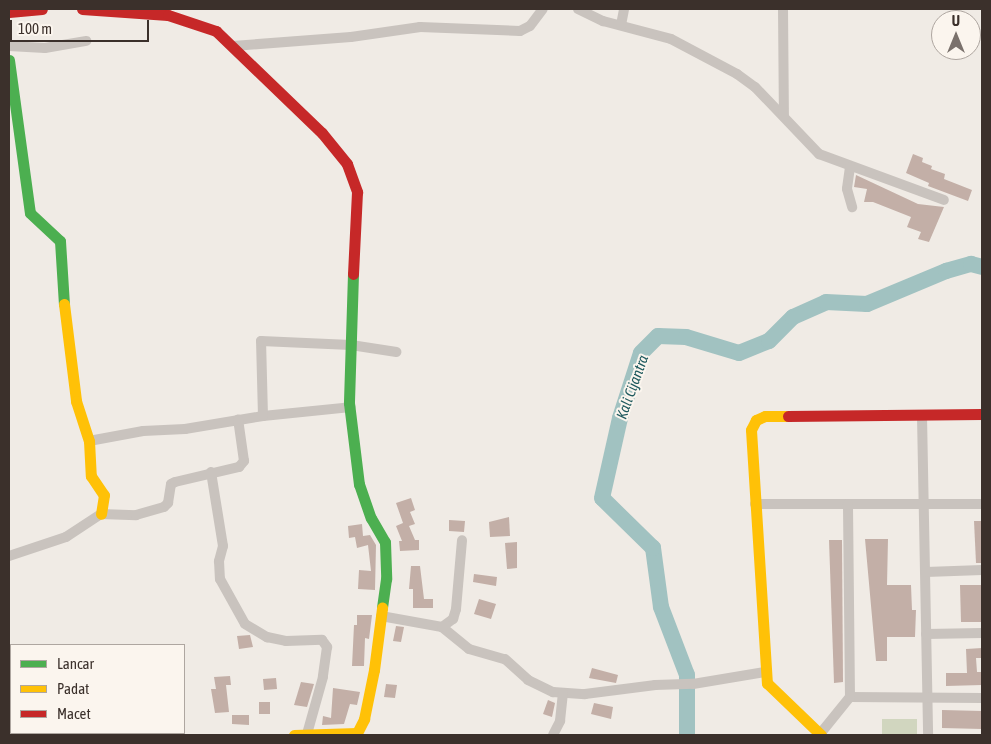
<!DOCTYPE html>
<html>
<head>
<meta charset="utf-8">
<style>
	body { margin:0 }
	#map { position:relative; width:991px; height:744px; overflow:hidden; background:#f0ebe5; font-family:"Asap Condensed",sans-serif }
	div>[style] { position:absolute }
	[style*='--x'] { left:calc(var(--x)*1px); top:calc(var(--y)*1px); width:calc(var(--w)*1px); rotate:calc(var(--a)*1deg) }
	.green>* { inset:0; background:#d1d6bf }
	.river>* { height:16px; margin:-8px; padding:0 8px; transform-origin:8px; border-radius:8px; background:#a1c2c1 }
	.building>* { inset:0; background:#c3afa7 }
	.street>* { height:10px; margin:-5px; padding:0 5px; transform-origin:5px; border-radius:5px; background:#c9c3be }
	.fast>* { height:11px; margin:-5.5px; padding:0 5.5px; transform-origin:5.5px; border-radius:5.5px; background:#4caf50 }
	.slow>* { height:11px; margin:-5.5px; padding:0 5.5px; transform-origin:5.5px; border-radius:5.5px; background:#ffc107 }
	.jam>* { height:11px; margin:-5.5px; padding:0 5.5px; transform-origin:5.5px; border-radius:5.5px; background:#c62828 }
	span { translate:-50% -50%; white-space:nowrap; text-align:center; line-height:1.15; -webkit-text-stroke:4px #fbf5ee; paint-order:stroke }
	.water-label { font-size:15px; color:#1f5a5e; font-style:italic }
	.frame { position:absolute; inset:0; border:10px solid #3b302b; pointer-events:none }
	.legend { position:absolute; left:10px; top:644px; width:175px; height:90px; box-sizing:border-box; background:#fbf5ee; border:1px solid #aea6a0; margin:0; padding:6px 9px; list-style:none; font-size:15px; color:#3b302b }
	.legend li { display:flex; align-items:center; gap:10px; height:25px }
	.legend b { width:25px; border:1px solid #aea6a0 }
	.north { position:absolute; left:931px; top:10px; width:50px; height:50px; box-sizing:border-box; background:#fbf5ee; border:1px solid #aea6a0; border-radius:50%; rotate:0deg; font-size:14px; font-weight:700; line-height:20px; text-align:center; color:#3b302b }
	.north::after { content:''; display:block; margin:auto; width:18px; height:22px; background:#7a716c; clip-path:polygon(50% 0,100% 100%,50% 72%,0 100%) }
	.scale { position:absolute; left:10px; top:20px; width:139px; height:22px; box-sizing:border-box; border:2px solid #3b302b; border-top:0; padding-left:6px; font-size:15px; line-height:18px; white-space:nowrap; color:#3b302b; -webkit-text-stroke:4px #fbf5ee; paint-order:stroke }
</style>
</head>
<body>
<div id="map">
	<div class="green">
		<i style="clip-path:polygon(882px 719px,917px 719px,917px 735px,882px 735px)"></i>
	</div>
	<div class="river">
		<i style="--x:687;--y:735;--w:60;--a:-90"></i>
		<i style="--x:687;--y:675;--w:73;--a:-110.9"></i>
		<i style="--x:661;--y:607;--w:60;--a:-97.7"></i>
		<i style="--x:653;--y:548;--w:71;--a:-135.6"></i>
		<i style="--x:602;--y:498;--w:82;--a:-77.3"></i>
		<i style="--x:620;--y:418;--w:68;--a:-72.1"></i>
		<i style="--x:641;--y:353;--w:24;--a:-45"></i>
		<i style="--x:658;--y:336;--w:28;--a:2"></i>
		<i style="--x:686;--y:337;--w:55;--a:16.8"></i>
		<i style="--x:739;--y:353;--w:32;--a:-22"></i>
		<i style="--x:769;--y:341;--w:34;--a:-45"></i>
		<i style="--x:793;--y:317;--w:36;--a:-24"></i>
		<i style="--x:826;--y:302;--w:41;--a:2.8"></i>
		<i style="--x:867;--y:304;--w:86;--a:-22.7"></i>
		<i style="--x:946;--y:271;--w:26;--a:-16"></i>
		<i style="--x:971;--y:264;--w:11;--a:15"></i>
	</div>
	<div class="building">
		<i style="clip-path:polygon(913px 154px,923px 158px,922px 162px,932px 166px,931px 169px,945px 174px,944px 179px,972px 190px,968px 201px,928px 186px,929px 183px,906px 173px)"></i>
		<i style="clip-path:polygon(856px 175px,918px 204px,944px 207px,929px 242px,918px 239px,921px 232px,907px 227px,911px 217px,873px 202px,864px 202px,867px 189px,854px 187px)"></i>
		<i style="clip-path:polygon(411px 498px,415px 510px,410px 512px,415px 524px,409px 526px,415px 540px,419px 540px,419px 550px,400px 551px,399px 541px,402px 541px,396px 526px,403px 523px,396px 503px)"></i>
		<i style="clip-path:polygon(509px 517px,510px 536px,490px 537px,489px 522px)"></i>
		<i style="clip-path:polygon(449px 520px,465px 521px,464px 532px,449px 531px)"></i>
		<i style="clip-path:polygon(974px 521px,982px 521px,982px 563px,976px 563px)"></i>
		<i style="clip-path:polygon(362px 524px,363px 536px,370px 535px,376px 545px,375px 590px,358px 589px,359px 570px,371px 571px,368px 545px,357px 548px,355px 537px,349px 538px,348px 526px)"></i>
		<i style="clip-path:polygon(865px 539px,888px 539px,887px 585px,911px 585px,912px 610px,916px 610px,915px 637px,887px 637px,887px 661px,876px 661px)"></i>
		<i style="clip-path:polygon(829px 540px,842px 540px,843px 682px,834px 683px)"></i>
		<i style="clip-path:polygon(517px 542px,517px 568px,507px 569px,505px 543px)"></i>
		<i style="clip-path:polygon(411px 566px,420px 566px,424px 599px,433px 599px,433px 608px,413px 608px,413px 589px,409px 589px)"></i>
		<i style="clip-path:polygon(474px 574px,497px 577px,496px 586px,473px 582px)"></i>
		<i style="clip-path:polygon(960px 585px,982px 585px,982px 622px,961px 622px)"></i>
		<i style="clip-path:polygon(479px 599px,496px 604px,491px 619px,474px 614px)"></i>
		<i style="clip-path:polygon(357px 615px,372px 615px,369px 639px,365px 638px,364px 666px,352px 666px,354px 625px,357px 625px)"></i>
		<i style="clip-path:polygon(396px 626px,404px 627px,401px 642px,393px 641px)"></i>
		<i style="clip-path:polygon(250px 635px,253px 647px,239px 649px,237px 636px)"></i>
		<i style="clip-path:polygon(982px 648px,982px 658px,976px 658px,977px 672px,982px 672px,982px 685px,946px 686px,946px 673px,967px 673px,966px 649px)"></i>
		<i style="clip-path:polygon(592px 668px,618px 675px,616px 683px,589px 678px)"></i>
		<i style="clip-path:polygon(230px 676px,231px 685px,226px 685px,229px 712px,215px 713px,211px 689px,216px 689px,214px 677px)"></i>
		<i style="clip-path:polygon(276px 678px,277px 689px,264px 690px,263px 679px)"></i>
		<i style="clip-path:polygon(301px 682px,314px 684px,307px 707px,294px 705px)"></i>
		<i style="clip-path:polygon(386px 684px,397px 685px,395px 698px,384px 697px)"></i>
		<i style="clip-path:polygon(333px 688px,360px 692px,357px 705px,350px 704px,344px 724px,322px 725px,323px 716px,331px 718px)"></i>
		<i style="clip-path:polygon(548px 700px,555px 703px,552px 717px,543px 714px)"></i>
		<i style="clip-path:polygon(259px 702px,270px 702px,270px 714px,259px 714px)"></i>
		<i style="clip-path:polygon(594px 703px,613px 707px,611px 719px,591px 714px)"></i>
		<i style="clip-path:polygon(942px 710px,982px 711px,982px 729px,942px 728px)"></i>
		<i style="clip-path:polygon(232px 715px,249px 715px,249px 725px,232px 724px)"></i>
	</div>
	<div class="street">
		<i style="--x:578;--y:9;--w:28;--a:26"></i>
		<i style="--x:603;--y:21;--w:70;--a:14.8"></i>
		<i style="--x:671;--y:39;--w:75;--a:27.9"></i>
		<i style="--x:737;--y:74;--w:22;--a:36"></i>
		<i style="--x:755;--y:87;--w:93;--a:46.3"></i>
		<i style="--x:819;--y:154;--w:133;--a:20.2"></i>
		<i style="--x:783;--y:9;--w:107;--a:89.5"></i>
		<i style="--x:621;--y:25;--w:16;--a:-79"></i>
		<i style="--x:9;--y:46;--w:36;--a:3"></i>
		<i style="--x:45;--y:48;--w:42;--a:-9.7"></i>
		<i style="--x:233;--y:46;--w:118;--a:-4.4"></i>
		<i style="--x:351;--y:37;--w:70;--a:-8.2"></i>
		<i style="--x:420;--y:27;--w:100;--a:2.3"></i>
		<i style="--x:520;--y:31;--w:11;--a:-27"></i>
		<i style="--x:530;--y:26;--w:21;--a:-53"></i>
		<i style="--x:850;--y:167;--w:22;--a:98"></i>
		<i style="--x:847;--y:189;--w:19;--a:74"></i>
		<i style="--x:263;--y:416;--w:88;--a:-5.8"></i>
		<i style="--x:922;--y:416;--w:319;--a:88.9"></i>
		<i style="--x:89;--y:441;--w:55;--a:-10.5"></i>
		<i style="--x:143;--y:431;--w:42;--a:-2.7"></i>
		<i style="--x:185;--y:429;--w:79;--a:-9.5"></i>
		<i style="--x:263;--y:416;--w:75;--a:-91.5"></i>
		<i style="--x:261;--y:341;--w:90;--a:2.5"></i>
		<i style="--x:351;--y:345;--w:46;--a:8.8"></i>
		<i style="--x:211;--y:472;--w:75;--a:80.8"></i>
		<i style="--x:223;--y:546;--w:16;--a:105"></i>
		<i style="--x:219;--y:561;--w:18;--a:87"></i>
		<i style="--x:220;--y:579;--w:51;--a:60.9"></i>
		<i style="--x:245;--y:624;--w:26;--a:31"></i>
		<i style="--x:267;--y:637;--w:19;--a:12"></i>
		<i style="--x:286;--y:641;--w:36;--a:-2"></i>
		<i style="--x:322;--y:640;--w:9;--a:54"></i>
		<i style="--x:327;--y:647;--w:30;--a:98"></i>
		<i style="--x:323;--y:677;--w:59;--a:105.7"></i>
		<i style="--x:755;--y:504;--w:227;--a:0"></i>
		<i style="--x:9;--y:556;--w:60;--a:-18.4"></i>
		<i style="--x:66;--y:537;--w:42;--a:-33.3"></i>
		<i style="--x:101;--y:514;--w:35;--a:2"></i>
		<i style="--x:136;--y:515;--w:29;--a:-16"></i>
		<i style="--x:164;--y:507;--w:6;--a:-45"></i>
		<i style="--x:168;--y:503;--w:19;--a:-81"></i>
		<i style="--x:171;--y:484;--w:4;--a:-27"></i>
		<i style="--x:175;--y:482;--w:66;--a:-13.2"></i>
		<i style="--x:239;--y:467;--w:8;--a:-50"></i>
		<i style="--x:244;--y:461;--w:42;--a:-98.1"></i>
		<i style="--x:926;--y:572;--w:56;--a:-2"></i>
		<i style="--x:381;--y:616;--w:62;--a:10.2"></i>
		<i style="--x:442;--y:627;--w:35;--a:39"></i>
		<i style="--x:469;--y:649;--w:37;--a:16"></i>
		<i style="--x:505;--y:659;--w:31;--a:42"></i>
		<i style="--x:528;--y:680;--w:28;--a:26"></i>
		<i style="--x:553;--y:692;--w:32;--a:4"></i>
		<i style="--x:585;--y:694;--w:71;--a:-7.3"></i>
		<i style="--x:655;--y:685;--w:38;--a:-2"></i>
		<i style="--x:693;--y:684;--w:73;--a:-9.5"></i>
		<i style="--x:442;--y:627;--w:14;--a:-36"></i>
		<i style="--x:453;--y:619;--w:10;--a:-73"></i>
		<i style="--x:456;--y:609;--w:69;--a:-85"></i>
		<i style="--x:926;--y:634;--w:56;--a:-1"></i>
		<i style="--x:850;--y:697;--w:132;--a:0.4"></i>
		<i style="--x:820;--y:734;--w:48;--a:-51"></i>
		<i style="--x:850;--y:697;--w:193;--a:-90.6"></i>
		<i style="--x:553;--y:735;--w:16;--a:-63"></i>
		<i style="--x:560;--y:721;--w:28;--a:-84"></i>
	</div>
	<div class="fast">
		<i style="--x:9;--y:60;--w:154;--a:82.2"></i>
		<i style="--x:30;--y:213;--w:41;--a:43"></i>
		<i style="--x:60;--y:241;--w:63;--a:86.4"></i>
		<i style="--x:353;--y:274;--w:129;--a:91.8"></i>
		<i style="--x:349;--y:403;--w:82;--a:83"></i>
		<i style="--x:359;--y:484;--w:36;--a:71"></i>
		<i style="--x:371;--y:518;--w:28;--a:60"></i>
		<i style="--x:385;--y:542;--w:37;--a:88"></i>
		<i style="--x:386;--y:579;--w:29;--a:98"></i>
	</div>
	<div class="slow">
		<i style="--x:64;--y:304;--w:98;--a:82.9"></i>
		<i style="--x:76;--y:401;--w:42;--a:72"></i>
		<i style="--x:89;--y:441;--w:35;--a:87"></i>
		<i style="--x:91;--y:476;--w:23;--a:56"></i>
		<i style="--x:104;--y:495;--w:19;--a:99"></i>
		<i style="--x:788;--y:416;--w:23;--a:180"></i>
		<i style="--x:765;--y:416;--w:10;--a:156"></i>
		<i style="--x:756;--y:420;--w:11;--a:117"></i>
		<i style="--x:751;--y:430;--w:254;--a:86.4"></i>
		<i style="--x:767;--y:683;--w:75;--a:43.9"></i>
		<i style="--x:294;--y:735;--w:63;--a:-1.8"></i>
		<i style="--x:357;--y:733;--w:16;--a:-63"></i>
		<i style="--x:364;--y:719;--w:50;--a:-78.5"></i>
		<i style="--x:374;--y:670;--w:63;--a:-82.6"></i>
	</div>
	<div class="jam">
		<i style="--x:82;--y:9;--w:86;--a:4"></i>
		<i style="--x:168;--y:15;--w:51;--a:18.4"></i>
		<i style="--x:216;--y:31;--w:147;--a:43.9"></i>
		<i style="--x:322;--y:133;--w:40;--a:51"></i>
		<i style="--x:347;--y:164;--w:30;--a:70"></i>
		<i style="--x:357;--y:192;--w:82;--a:92.8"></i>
		<i style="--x:9;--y:12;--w:33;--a:-5"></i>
		<i style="--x:788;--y:416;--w:194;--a:-0.6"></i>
	</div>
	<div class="water-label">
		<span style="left:632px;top:387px;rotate:-70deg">Kali Cijantra</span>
	</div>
	<div class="frame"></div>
	<ul class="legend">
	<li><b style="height:6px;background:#4caf50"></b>Lancar</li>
	<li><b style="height:6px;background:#ffc107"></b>Padat</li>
	<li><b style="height:6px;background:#c62828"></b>Macet</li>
	</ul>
	<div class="north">U</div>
	<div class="scale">100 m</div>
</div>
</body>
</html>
